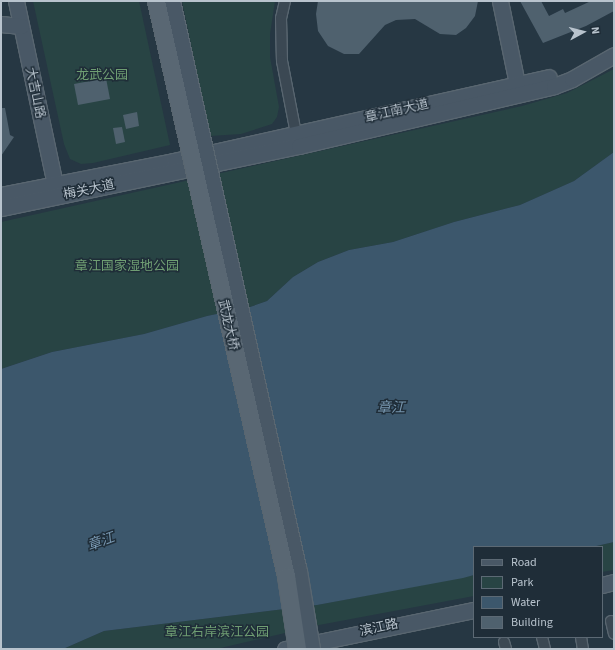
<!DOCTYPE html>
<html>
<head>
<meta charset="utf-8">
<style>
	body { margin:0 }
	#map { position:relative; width:615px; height:650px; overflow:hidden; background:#263743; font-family:"Source Sans 3","Noto Sans SC",sans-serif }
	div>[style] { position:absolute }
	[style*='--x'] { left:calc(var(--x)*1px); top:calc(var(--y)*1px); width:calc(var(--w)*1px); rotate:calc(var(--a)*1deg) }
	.green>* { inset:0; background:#284444 }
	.water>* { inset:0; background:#3c576c }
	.building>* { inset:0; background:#4f616e }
	.roads { filter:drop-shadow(1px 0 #596670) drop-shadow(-1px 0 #596670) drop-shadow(0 1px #596670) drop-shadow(0 -1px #596670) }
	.street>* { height:10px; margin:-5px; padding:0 5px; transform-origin:5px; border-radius:5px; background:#3b4853 }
	.secondary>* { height:15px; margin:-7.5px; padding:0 7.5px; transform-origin:7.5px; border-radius:7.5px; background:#495866 }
	.bridges { filter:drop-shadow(1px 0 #596670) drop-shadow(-1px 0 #596670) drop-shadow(0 1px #596670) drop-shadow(0 -1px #596670) }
	.secondary-bridge>* { height:15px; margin:-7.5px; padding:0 7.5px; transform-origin:7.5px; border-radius:7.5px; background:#495866 }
	.primary-bridge>* { height:17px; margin:-8.5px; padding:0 8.5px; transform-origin:8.5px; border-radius:8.5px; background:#596773 }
	span { translate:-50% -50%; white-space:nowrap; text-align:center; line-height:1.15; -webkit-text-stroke:3px #1f2d38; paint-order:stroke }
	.park-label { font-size:13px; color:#6f9e73 }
	.street-label { font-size:13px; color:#b8c3cd }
	.water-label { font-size:14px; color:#7897b0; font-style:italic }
	.frame { position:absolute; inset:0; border:2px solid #b8c3cd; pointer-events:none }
	.legend { position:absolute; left:473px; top:546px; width:130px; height:92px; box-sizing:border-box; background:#1f2d38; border:1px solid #5c6974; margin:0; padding:5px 7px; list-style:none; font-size:12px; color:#b8c3cd }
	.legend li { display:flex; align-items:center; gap:8px; height:20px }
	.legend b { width:20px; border:1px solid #5c6974 }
	.north { position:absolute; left:563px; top:12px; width:40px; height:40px; -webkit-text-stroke:3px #1f2d38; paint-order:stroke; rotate:83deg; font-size:11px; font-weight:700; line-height:16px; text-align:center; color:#b8c3cd }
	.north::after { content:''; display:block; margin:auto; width:14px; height:18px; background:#b8c3cd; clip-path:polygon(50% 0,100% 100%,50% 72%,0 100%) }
</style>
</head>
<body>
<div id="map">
	<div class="green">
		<i style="clip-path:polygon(33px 1px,139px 1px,170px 145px,93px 163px,81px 164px,70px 159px,64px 144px)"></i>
		<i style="clip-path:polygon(182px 1px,275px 1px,270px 34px,270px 57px,279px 107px,277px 117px,272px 124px,241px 134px,210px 136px)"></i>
		<i style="clip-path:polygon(614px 69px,614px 152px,574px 181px,520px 205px,454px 222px,393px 242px,349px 250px,318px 262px,293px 277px,267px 301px,250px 307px,207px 316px,144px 334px,52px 352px,1px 369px,1px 222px,522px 106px,567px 93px)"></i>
		<i style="clip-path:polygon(614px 542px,614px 570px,602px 572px,602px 547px,592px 547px)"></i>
		<i style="clip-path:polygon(474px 575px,474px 596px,319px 625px,216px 649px,63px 649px,104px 631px,317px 605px)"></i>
	</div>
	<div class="water">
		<i style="clip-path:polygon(614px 152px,614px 542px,592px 547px,474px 547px,474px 575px,463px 578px,317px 605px,104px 631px,63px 649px,1px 649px,1px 369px,52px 352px,144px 334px,207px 316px,250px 307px,267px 301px,293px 277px,318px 262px,349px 250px,393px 242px,454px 222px,520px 205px,574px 181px)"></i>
	</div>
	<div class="building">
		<i style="clip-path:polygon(318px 1px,478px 1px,475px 16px,466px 28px,456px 35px,440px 34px,415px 19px,396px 20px,385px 25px,359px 54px,344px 54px,328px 46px,318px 31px,316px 14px)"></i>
		<i style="clip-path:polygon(520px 1px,541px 1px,549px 16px,563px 9px,565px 13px,591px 1px,614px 1px,614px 11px,586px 26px,543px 43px)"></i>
		<i style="clip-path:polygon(106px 78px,110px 99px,78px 105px,74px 84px)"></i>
		<i style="clip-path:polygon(1px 108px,5px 108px,10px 135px,14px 137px,1px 156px)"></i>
		<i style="clip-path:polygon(137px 112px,139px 126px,126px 129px,123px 115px)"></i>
		<i style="clip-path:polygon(122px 127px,125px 142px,116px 144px,113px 128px)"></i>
	</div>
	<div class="roads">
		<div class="street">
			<i style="--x:285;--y:1;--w:17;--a:103"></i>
			<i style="--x:281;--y:18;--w:43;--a:88.7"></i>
			<i style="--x:282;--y:61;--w:79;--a:79.1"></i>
			<i style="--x:611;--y:621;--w:13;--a:77"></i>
			<i style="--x:542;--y:637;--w:12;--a:76"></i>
			<i style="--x:581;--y:637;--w:12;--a:81"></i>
			<i style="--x:504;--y:642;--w:7;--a:74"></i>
		</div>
		<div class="secondary">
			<i style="--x:16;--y:1;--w:187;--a:78"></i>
			<i style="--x:500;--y:1;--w:85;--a:78.4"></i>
			<i style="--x:1;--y:24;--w:20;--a:6"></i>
			<i style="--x:1;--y:195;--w:176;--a:-11.1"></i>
			<i style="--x:174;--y:161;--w:384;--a:-12.6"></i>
			<i style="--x:1;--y:208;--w:304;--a:-11.8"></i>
			<i style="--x:299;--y:146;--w:262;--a:-13.2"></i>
			<i style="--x:554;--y:86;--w:19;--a:-21"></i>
			<i style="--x:572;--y:79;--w:48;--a:-29.7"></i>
			<i style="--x:602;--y:585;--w:12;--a:-14"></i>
			<i style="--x:285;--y:649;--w:193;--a:-11.7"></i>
		</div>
	</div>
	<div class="bridges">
		<div class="secondary-bridge">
			<i style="--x:172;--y:1;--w:584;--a:77.44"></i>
			<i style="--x:299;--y:571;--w:79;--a:80.5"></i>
		</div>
		<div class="primary-bridge">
			<i style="--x:156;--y:1;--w:590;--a:77.26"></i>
			<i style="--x:286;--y:576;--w:74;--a:81.4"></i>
		</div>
	</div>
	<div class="park-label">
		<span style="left:102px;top:75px">龙武公园</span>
		<span style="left:127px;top:266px">章江国家湿地公园</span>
		<span style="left:217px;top:632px">章江右岸滨江公园</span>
	</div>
	<div class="street-label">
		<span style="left:35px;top:93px;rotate:78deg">大吉山路</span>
		<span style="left:397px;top:111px;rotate:-13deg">章江南大道</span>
		<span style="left:89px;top:190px;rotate:-12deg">梅关大道</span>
		<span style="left:228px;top:325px;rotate:77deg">武龙大桥</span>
		<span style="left:379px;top:628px;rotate:-12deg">滨江路</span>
	</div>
	<div class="water-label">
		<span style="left:391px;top:408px">章江</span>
		<span style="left:101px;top:542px;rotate:-20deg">章江</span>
	</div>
	<div class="frame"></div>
	<ul class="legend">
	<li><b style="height:5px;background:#495866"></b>Road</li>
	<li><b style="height:11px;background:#284444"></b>Park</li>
	<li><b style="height:11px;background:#3c576c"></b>Water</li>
	<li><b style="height:11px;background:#4f616e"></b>Building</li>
	</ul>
	<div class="north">N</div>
</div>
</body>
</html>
